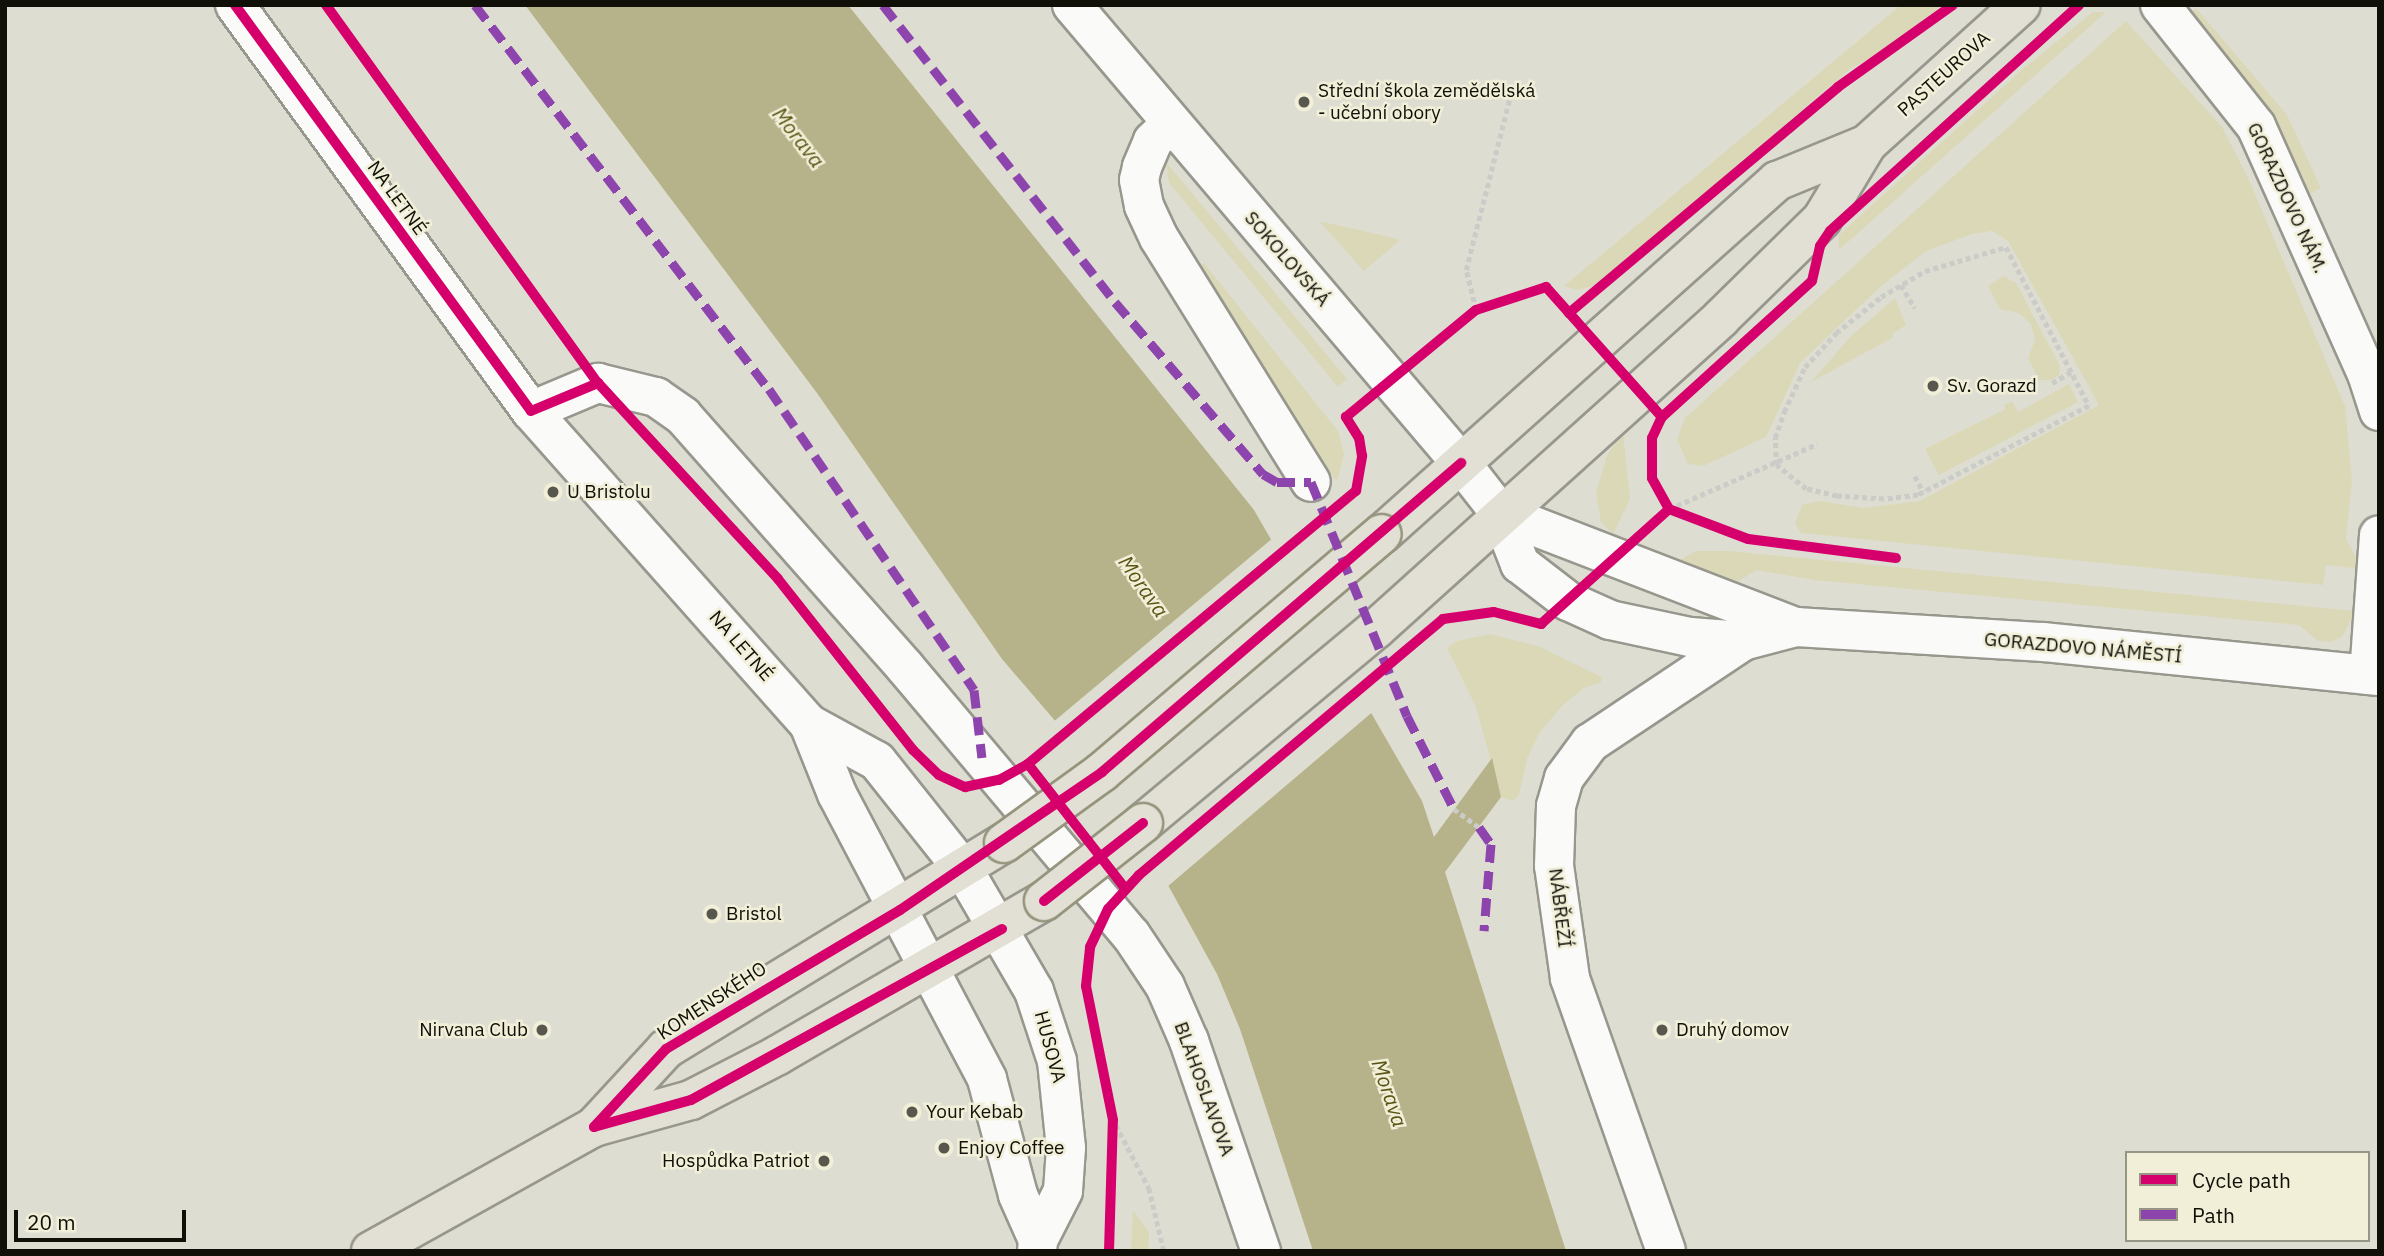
<!DOCTYPE html>
<html>
<head>
<meta charset="utf-8">
<style>
	body { margin:0 }
	#map { position:relative; width:2384px; height:1256px; overflow:hidden; background:#deddd1; font-family:"IBM Plex Sans",sans-serif }
	div>[style] { position:absolute }
	[style*='--x'] { left:calc(var(--x)*1px); top:calc(var(--y)*1px); width:calc(var(--w)*1px); rotate:calc(var(--a)*1deg) }
	.green>* { inset:0; background:#dbd8b8 }
	.water>* { inset:0; background:#b6b289 }
	.pier>* { inset:0; background:#deddd1 }
	.path>* { height:4.5px; margin-top:-2.25px; transform-origin:0; background:repeating-linear-gradient(90deg,#cbcbc8 0 5px,transparent 0 8.5px) }
	.roads { filter:drop-shadow(2px 0 #98978e) drop-shadow(-2px 0 #98978e) drop-shadow(0 2px #98978e) drop-shadow(0 -2px #98978e) }
	.minor>* { height:38px; margin:-19px; padding:0 19px; transform-origin:19px; border-radius:19px; background:#fafaf8 }
	.major>* { height:38px; margin:-19px; padding:0 19px; transform-origin:19px; border-radius:19px; background:#e2e0d4 }
	.bridges { filter:drop-shadow(2px 0 #96947d) drop-shadow(-2px 0 #96947d) drop-shadow(0 2px #96947d) drop-shadow(0 -2px #96947d) }
	.major-bridge>* { height:38px; margin:-19px; padding:0 19px; transform-origin:19px; border-radius:19px; background:#e2e0d4 }
	.quiet>* { height:9px; margin-top:-4.5px; transform-origin:0; background:repeating-linear-gradient(90deg,#8e44ad 0 18px,transparent 0 27px) }
	.cycleway>* { height:10px; margin:-5px; padding:0 5px; transform-origin:5px; border-radius:5px; background:#d6006c }
	.dots>* { width:19px; height:19px; translate:-50% -50%; box-sizing:border-box; border:4px solid #f1efd8; border-radius:50% }
	span { translate:-50% -50%; white-space:nowrap; text-align:center; line-height:1.15; -webkit-text-stroke:5px #f1efd8; paint-order:stroke }
	.street-label { font-size:19px; color:#100f08 }
	.poi-label { font-size:19px; color:#100f08 }
	.left { translate:0 -50%; text-align:left }
	.right { translate:-100% -50%; text-align:right }
	.water-label { font-size:21px; color:#5b5515; font-style:italic }
	.frame { position:absolute; inset:0; border:7px solid #100f08; pointer-events:none }
	.legend { position:absolute; left:2125px; top:1151px; width:245px; height:91px; box-sizing:border-box; background:#f1efd8; border:2px solid #979585; margin:0; padding:9px 12px; list-style:none; font-size:21px; color:#100f08 }
	.legend li { display:flex; align-items:center; gap:14px; height:35px }
	.legend b { width:35px; border:2px solid #979585 }
	.scale { position:absolute; left:14px; top:1210px; width:172px; height:32px; box-sizing:border-box; border:4px solid #100f08; border-top:0; padding-left:9px; font-size:21px; line-height:24px; white-space:nowrap; color:#100f08; -webkit-text-stroke:5px #f1efd8; paint-order:stroke }
</style>
</head>
<body>
<div id="map">
	<div class="green">
		<i style="clip-path:polygon(1901px 5px,1942px 5px,1890px 47px,1850px 69px,1597px 285px,1577px 290px,1564px 286px)"></i>
		<i style="clip-path:polygon(2196px 8px,2287px 115px,2321px 188px,2308px 194px,2188px 15px)"></i>
		<i style="clip-path:polygon(2093px 12px,2106px 12px,1839px 250px,1839px 235px,2023px 69px)"></i>
		<i style="clip-path:polygon(2126px 21px,2222px 127px,2249px 180px,2345px 406px,2352px 481px,2346px 539px,2362px 569px,2326px 565px,2323px 585px,1801px 533px,1795px 523px,1802px 505px,1820px 501px,1864px 508px,1920px 501px,2099px 405px,2008px 241px,1992px 231px,1972px 234px,1926px 251px,1880px 287px,1800px 363px,1766px 437px,1703px 466px,1688px 464px,1677px 440px,1685px 418px)"></i>
		<i style="clip-path:polygon(1166px 162px,1347px 379px,1338px 387px,1169px 183px)"></i>
		<i style="clip-path:polygon(1319px 221px,1381px 235px,1400px 240px,1364px 271px)"></i>
		<i style="clip-path:polygon(1204px 263px,1338px 431px,1344px 454px,1337px 482px,1200px 267px)"></i>
		<i style="clip-path:polygon(2003px 276px,2016px 283px,2060px 366px,2059px 375px,2051px 380px,2039px 380px,2028px 358px,2035px 340px,2031px 324px,2019px 313px,2000px 309px,1988px 286px)"></i>
		<i style="clip-path:polygon(1895px 298px,1906px 325px,1892px 334px,1894px 337px,1811px 382px,1850px 337px)"></i>
		<i style="clip-path:polygon(2069px 384px,2078px 402px,1939px 475px,1925px 449px,2006px 409px,2004px 405px,2012px 401px,2018px 412px)"></i>
		<i style="clip-path:polygon(1623px 433px,1630px 499px,1613px 534px,1601px 522px,1596px 493px,1607px 455px)"></i>
		<i style="clip-path:polygon(1696px 551px,1729px 551px,2356px 611px,2342px 637px,2331px 642px,2318px 641px,2299px 625px,1814px 580px,1756px 570px,1733px 585px,1678px 561px)"></i>
		<i style="clip-path:polygon(1490px 634px,1538px 646px,1602px 677px,1601px 682px,1584px 688px,1562px 706px,1540px 732px,1527px 759px,1519px 795px,1513px 801px,1501px 797px,1476px 707px,1447px 648px,1457px 641px)"></i>
		<i style="clip-path:polygon(1133px 1210px,1149px 1233px,1148px 1251px,1131px 1251px)"></i>
	</div>
	<div class="water">
		<i style="clip-path:polygon(525px 5px,848px 5px,1254px 510px,1422px 801px,1434px 837px,1492px 758px,1501px 797px,1445px 872px,1566px 1251px,1313px 1251px,1240px 1029px,1217px 974px,1147px 847px,1081px 751px,1002px 659px,817px 393px)"></i>
	</div>
	<div class="pier">
		<i style="clip-path:polygon(1274px 537px,1376px 709px,1167px 887px,1116px 805px,1052px 723px)"></i>
	</div>
	<div class="path">
		<i style="--x:326;--y:5;--w:245;--a:54.8"></i>
		<i style="--x:2006;--y:247;--w:179;--a:62.4"></i>
		<i style="--x:2089;--y:406;--w:193;--a:152.5"></i>
		<i style="--x:1918;--y:495;--w:34;--a:173"></i>
		<i style="--x:1884;--y:499;--w:47;--a:-176.3"></i>
		<i style="--x:1837;--y:496;--w:32;--a:-167"></i>
		<i style="--x:1806;--y:489;--w:38;--a:-141"></i>
		<i style="--x:1776;--y:465;--w:27;--a:-92"></i>
		<i style="--x:1775;--y:438;--w:28;--a:-71"></i>
		<i style="--x:1784;--y:412;--w:50;--a:-65"></i>
		<i style="--x:1805;--y:367;--w:46;--a:-47.6"></i>
		<i style="--x:1836;--y:333;--w:58;--a:-38.7"></i>
		<i style="--x:1881;--y:297;--w:51;--a:-30.6"></i>
		<i style="--x:1925;--y:271;--w:84;--a:-16.5"></i>
		<i style="--x:1901;--y:285;--w:27;--a:59"></i>
		<i style="--x:1476;--y:310;--w:41;--a:-104"></i>
		<i style="--x:1466;--y:270;--w:183;--a:-75.7"></i>
		<i style="--x:2052;--y:383;--w:22;--a:-30"></i>
		<i style="--x:1915;--y:476;--w:18;--a:63"></i>
		<i style="--x:1669;--y:509;--w:162;--a:-23.7"></i>
		<i style="--x:1454;--y:809;--w:31;--a:36"></i>
		<i style="--x:1116;--y:1125;--w:71;--a:62.4"></i>
		<i style="--x:1149;--y:1188;--w:65;--a:76.6"></i>
	</div>
	<div class="roads">
		<div class="minor">
			<i style="--x:235;--y:5;--w:502;--a:53.91"></i>
			<i style="--x:531;--y:411;--w:419;--a:48.4"></i>
			<i style="--x:809;--y:724;--w:75;--a:68.2"></i>
			<i style="--x:837;--y:794;--w:322;--a:62.2"></i>
			<i style="--x:987;--y:1079;--w:120;--a:75"></i>
			<i style="--x:1018;--y:1195;--w:49;--a:66"></i>
			<i style="--x:1072;--y:5;--w:601;--a:49.66"></i>
			<i style="--x:1461;--y:463;--w:63;--a:52"></i>
			<i style="--x:1500;--y:513;--w:55;--a:68.6"></i>
			<i style="--x:1520;--y:564;--w:61;--a:37.6"></i>
			<i style="--x:1568;--y:601;--w:46;--a:24.3"></i>
			<i style="--x:1610;--y:620;--w:82;--a:12"></i>
			<i style="--x:1690;--y:637;--w:53;--a:4.3"></i>
			<i style="--x:1743;--y:641;--w:55;--a:-14.8"></i>
			<i style="--x:1796;--y:627;--w:248;--a:3.5"></i>
			<i style="--x:2044;--y:642;--w:337;--a:5.8"></i>
			<i style="--x:2160;--y:5;--w:154;--a:51.6"></i>
			<i style="--x:2256;--y:126;--w:272;--a:65.9"></i>
			<i style="--x:2367;--y:374;--w:39;--a:72"></i>
			<i style="--x:1171;--y:124;--w:25;--a:137"></i>
			<i style="--x:1153;--y:141;--w:28;--a:113"></i>
			<i style="--x:1142;--y:167;--w:13;--a:103"></i>
			<i style="--x:1139;--y:180;--w:26;--a:79"></i>
			<i style="--x:1144;--y:206;--w:35;--a:65"></i>
			<i style="--x:1159;--y:238;--w:287;--a:58.1"></i>
			<i style="--x:531;--y:411;--w:73;--a:-22.7"></i>
			<i style="--x:598;--y:383;--w:60;--a:13.6"></i>
			<i style="--x:656;--y:397;--w:33;--a:35"></i>
			<i style="--x:683;--y:416;--w:335;--a:48.5"></i>
			<i style="--x:905;--y:667;--w:351;--a:49.9"></i>
			<i style="--x:1131;--y:935;--w:61;--a:56.3"></i>
			<i style="--x:1165;--y:986;--w:60;--a:66.4"></i>
			<i style="--x:1189;--y:1041;--w:222;--a:71.1"></i>
			<i style="--x:1500;--y:513;--w:317;--a:21.1"></i>
			<i style="--x:2369;--y:675;--w:140;--a:-85.9"></i>
			<i style="--x:809;--y:724;--w:77;--a:28.6"></i>
			<i style="--x:877;--y:761;--w:138;--a:51.5"></i>
			<i style="--x:963;--y:869;--w:141;--a:59.8"></i>
			<i style="--x:1034;--y:991;--w:74;--a:71.8"></i>
			<i style="--x:1057;--y:1061;--w:87;--a:84.1"></i>
			<i style="--x:1066;--y:1148;--w:43;--a:94"></i>
			<i style="--x:1063;--y:1191;--w:55;--a:117"></i>
			<i style="--x:1038;--y:1240;--w:11;--a:95"></i>
			<i style="--x:1666;--y:1251;--w:289;--a:-109.4"></i>
			<i style="--x:1570;--y:978;--w:113;--a:-98.1"></i>
			<i style="--x:1554;--y:866;--w:60;--a:-88.1"></i>
			<i style="--x:1556;--y:806;--w:29;--a:-74"></i>
			<i style="--x:1564;--y:778;--w:44;--a:-53.4"></i>
			<i style="--x:1590;--y:743;--w:184;--a:-33.7"></i>
		</div>
		<div class="major">
			<i style="--x:1382;--y:534;--w:530;--a:-41.79"></i>
			<i style="--x:1777;--y:181;--w:97;--a:-22.3"></i>
			<i style="--x:1143;--y:823;--w:303;--a:-39.8"></i>
			<i style="--x:1376;--y:629;--w:464;--a:-42"></i>
			<i style="--x:1721;--y:318;--w:141;--a:-44.4"></i>
			<i style="--x:1822;--y:219;--w:87;--a:-59"></i>
			<i style="--x:1867;--y:144;--w:207;--a:-42.1"></i>
			<i style="--x:594;--y:1127;--w:106;--a:-47.3"></i>
			<i style="--x:666;--y:1049;--w:396;--a:-31.4"></i>
			<i style="--x:371;--y:1251;--w:255;--a:-29.1"></i>
			<i style="--x:594;--y:1127;--w:101;--a:-15.6"></i>
			<i style="--x:691;--y:1100;--w:98;--a:-27.3"></i>
			<i style="--x:778;--y:1055;--w:307;--a:-30.1"></i>
		</div>
	</div>
	<div class="bridges">
		<div class="major-bridge">
			<i style="--x:1004;--y:843;--w:121;--a:-35.9"></i>
			<i style="--x:1102;--y:772;--w:367;--a:-40.4"></i>
			<i style="--x:1044;--y:901;--w:126;--a:-38.2"></i>
		</div>
	</div>
	<div class="quiet">
		<i style="--x:475;--y:5;--w:484;--a:52.6"></i>
		<i style="--x:769;--y:389;--w:364;--a:55.7"></i>
		<i style="--x:974;--y:690;--w:68;--a:83.3"></i>
		<i style="--x:883;--y:5;--w:377;--a:52"></i>
		<i style="--x:1115;--y:302;--w:227;--a:49.3"></i>
		<i style="--x:1263;--y:474;--w:16;--a:30"></i>
		<i style="--x:1277;--y:482;--w:34;--a:0"></i>
		<i style="--x:1311;--y:482;--w:253;--a:67.7"></i>
		<i style="--x:1407;--y:716;--w:104;--a:63.2"></i>
		<i style="--x:1479;--y:827;--w:21;--a:55"></i>
		<i style="--x:1491;--y:844;--w:87;--a:94.6"></i>
	</div>
	<div class="cycleway">
		<i style="--x:235;--y:5;--w:502;--a:53.91"></i>
		<i style="--x:531;--y:411;--w:73;--a:-22.7"></i>
		<i style="--x:326;--y:5;--w:466;--a:54.3"></i>
		<i style="--x:598;--y:383;--w:266;--a:47.4"></i>
		<i style="--x:778;--y:579;--w:218;--a:51.7"></i>
		<i style="--x:913;--y:750;--w:36;--a:44"></i>
		<i style="--x:939;--y:775;--w:29;--a:25"></i>
		<i style="--x:965;--y:787;--w:35;--a:-12"></i>
		<i style="--x:999;--y:780;--w:33;--a:-29"></i>
		<i style="--x:1028;--y:764;--w:427;--a:-39.8"></i>
		<i style="--x:1356;--y:491;--w:36;--a:-80"></i>
		<i style="--x:1362;--y:456;--w:18;--a:-99"></i>
		<i style="--x:1359;--y:438;--w:25;--a:-122"></i>
		<i style="--x:1346;--y:417;--w:168;--a:-39.5"></i>
		<i style="--x:1476;--y:310;--w:74;--a:-18.2"></i>
		<i style="--x:1546;--y:287;--w:174;--a:48.3"></i>
		<i style="--x:1569;--y:313;--w:351;--a:-40"></i>
		<i style="--x:1838;--y:87;--w:141;--a:-35.5"></i>
		<i style="--x:1896;--y:558;--w:149;--a:-172.7"></i>
		<i style="--x:1748;--y:539;--w:85;--a:-159.2"></i>
		<i style="--x:1669;--y:509;--w:35;--a:-119"></i>
		<i style="--x:1652;--y:478;--w:40;--a:-90"></i>
		<i style="--x:1652;--y:438;--w:23;--a:-65"></i>
		<i style="--x:1662;--y:417;--w:202;--a:-42.2"></i>
		<i style="--x:1812;--y:281;--w:36;--a:-77"></i>
		<i style="--x:1820;--y:246;--w:18;--a:-56"></i>
		<i style="--x:1830;--y:231;--w:336;--a:-42.2"></i>
		<i style="--x:1028;--y:764;--w:157;--a:52"></i>
		<i style="--x:1044;--y:901;--w:126;--a:-38.2"></i>
		<i style="--x:594;--y:1127;--w:106;--a:-47.3"></i>
		<i style="--x:666;--y:1049;--w:272;--a:-30.7"></i>
		<i style="--x:900;--y:910;--w:245;--a:-34.3"></i>
		<i style="--x:1102;--y:772;--w:474;--a:-40.7"></i>
		<i style="--x:594;--y:1127;--w:101;--a:-15.6"></i>
		<i style="--x:691;--y:1100;--w:355;--a:-28.8"></i>
		<i style="--x:1109;--y:1251;--w:131;--a:-88.3"></i>
		<i style="--x:1113;--y:1120;--w:137;--a:-101.4"></i>
		<i style="--x:1086;--y:986;--w:39;--a:-84"></i>
		<i style="--x:1090;--y:947;--w:42;--a:-64.7"></i>
		<i style="--x:1108;--y:909;--w:46;--a:-47.6"></i>
		<i style="--x:1139;--y:875;--w:397;--a:-40.1"></i>
		<i style="--x:1443;--y:619;--w:51;--a:-7.8"></i>
		<i style="--x:1494;--y:612;--w:49;--a:14.3"></i>
		<i style="--x:1541;--y:624;--w:172;--a:-41.9"></i>
	</div>
	<div class="dots">
		<i style="left:1304px;top:102px;background:#58574e"></i>
		<i style="left:1933px;top:386px;background:#58574e"></i>
		<i style="left:553px;top:492px;background:#58574e"></i>
		<i style="left:712px;top:914px;background:#58574e"></i>
		<i style="left:542px;top:1030px;background:#58574e"></i>
		<i style="left:1662px;top:1030px;background:#58574e"></i>
		<i style="left:912px;top:1112px;background:#58574e"></i>
		<i style="left:944px;top:1148px;background:#58574e"></i>
		<i style="left:824px;top:1161px;background:#58574e"></i>
	</div>
	<div class="street-label">
		<span style="left:1944px;top:74px;rotate:-42deg">PASTEUROVA</span>
		<span style="left:397px;top:198px;rotate:54deg">NA LETNÉ</span>
		<span style="left:2287px;top:198px;rotate:65deg">GORAZDOVO NÁM.</span>
		<span style="left:1287px;top:259px;rotate:49deg">SOKOLOVSKÁ</span>
		<span style="left:741px;top:646px;rotate:49deg">NA LETNÉ</span>
		<span style="left:2083px;top:648px;rotate:5deg">GORAZDOVO NÁMĚSTÍ</span>
		<span style="left:1560px;top:908px;rotate:83deg">NÁBŘEŽÍ</span>
		<span style="left:712px;top:1001px;rotate:-33deg">KOMENSKÉHO</span>
		<span style="left:1050px;top:1047px;rotate:75deg">HUSOVA</span>
		<span style="left:1204px;top:1089px;rotate:70deg">BLAHOSLAVOVA</span>
	</div>
	<div class="poi-label">
		<span class="left" style="left:1318px;top:102px">Střední škola zemědělská<br>- učební obory</span>
		<span class="left" style="left:1947px;top:386px">Sv. Gorazd</span>
		<span class="left" style="left:567px;top:492px">U Bristolu</span>
		<span class="left" style="left:726px;top:914px">Bristol</span>
		<span class="right" style="left:528px;top:1030px">Nirvana Club</span>
		<span class="left" style="left:1676px;top:1030px">Druhý domov</span>
		<span class="left" style="left:926px;top:1112px">Your Kebab</span>
		<span class="left" style="left:958px;top:1148px">Enjoy Coffee</span>
		<span class="right" style="left:810px;top:1161px">Hospůdka Patriot</span>
	</div>
	<div class="water-label">
		<span style="left:799px;top:137px;rotate:52deg">Morava</span>
		<span style="left:1144px;top:586px;rotate:55deg">Morava</span>
		<span style="left:1390px;top:1093px;rotate:71deg">Morava</span>
	</div>
	<div class="frame"></div>
	<ul class="legend">
	<li><b style="height:9px;background:#d6006c"></b>Cycle path</li>
	<li><b style="height:9px;background:#8e44ad"></b>Path</li>
	</ul>
	<div class="scale">20 m</div>
</div>
</body>
</html>
